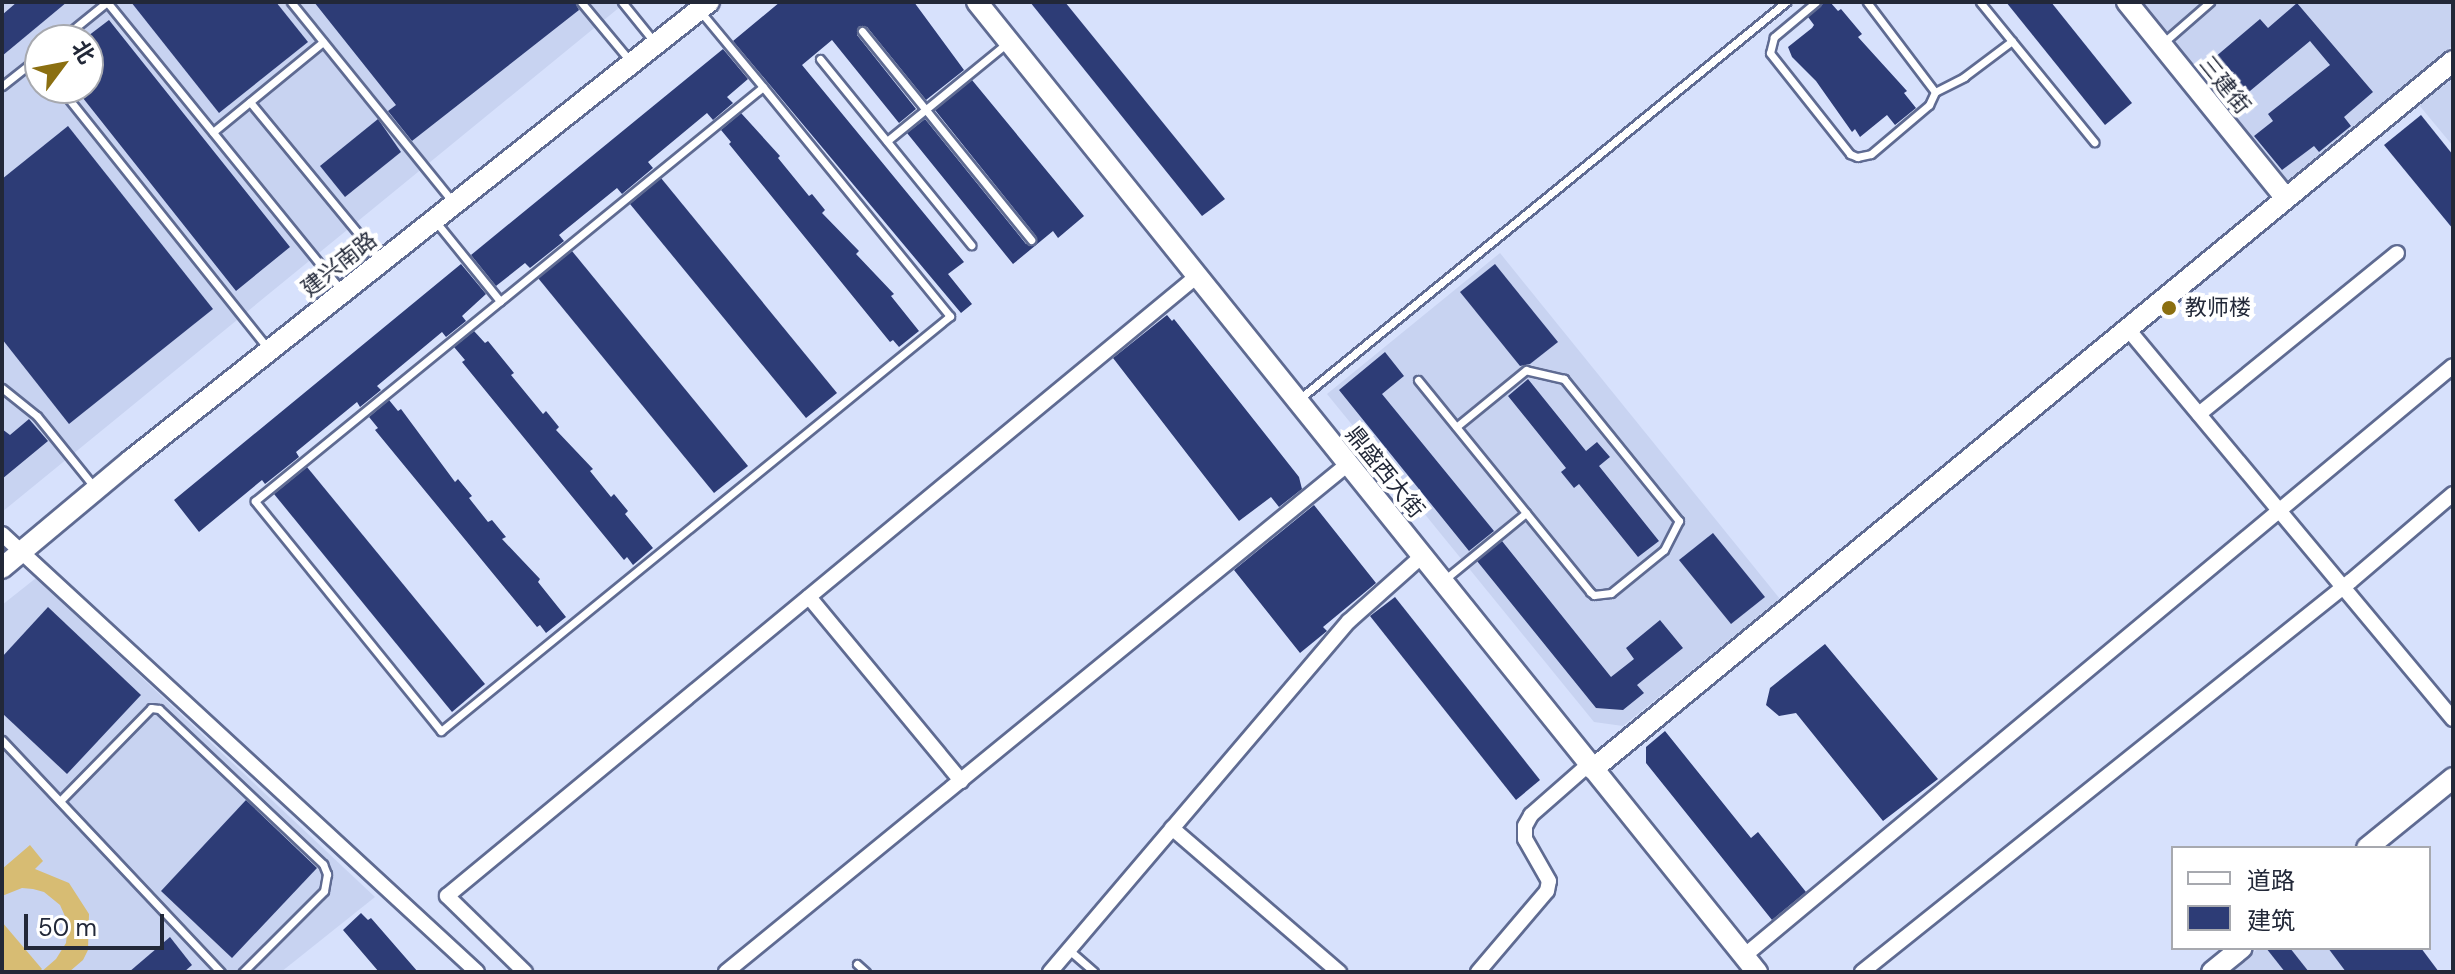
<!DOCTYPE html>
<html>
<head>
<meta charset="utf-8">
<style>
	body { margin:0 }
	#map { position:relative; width:2455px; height:974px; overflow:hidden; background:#d7e1fc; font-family:"DM Sans","Noto Sans SC",sans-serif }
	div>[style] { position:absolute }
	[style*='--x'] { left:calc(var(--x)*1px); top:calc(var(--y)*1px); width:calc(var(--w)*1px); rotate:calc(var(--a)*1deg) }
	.built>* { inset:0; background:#c8d3f1 }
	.green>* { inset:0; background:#d7bc73 }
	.building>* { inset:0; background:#2d3c76 }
	.roads { filter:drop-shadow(2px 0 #5f6b92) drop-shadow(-2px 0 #5f6b92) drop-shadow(0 2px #5f6b92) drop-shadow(0 -2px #5f6b92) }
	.lane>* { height:7px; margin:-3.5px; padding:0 3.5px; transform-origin:3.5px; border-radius:3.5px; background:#fff }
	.street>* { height:14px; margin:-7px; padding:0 7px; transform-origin:7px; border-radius:7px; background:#fff }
	.secondary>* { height:20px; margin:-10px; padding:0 10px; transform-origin:10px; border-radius:10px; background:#fff }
	.dots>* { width:22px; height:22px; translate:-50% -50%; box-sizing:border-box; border:4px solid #fff; border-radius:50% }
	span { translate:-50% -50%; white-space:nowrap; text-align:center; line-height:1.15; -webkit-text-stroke:8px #fff; paint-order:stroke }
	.street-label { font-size:22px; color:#222838 }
	.poi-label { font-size:22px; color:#222838 }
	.left { translate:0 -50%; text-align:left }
	.frame { position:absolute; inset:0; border:4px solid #222838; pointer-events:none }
	.legend { position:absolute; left:2171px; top:846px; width:260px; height:104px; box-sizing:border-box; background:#fff; border:2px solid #a7a9af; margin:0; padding:10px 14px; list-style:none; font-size:24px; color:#222838 }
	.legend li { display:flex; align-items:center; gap:16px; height:40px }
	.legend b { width:40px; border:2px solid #a7a9af }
	.north { position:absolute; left:24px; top:24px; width:80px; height:80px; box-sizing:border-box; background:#fff; border:2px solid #a7a9af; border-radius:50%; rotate:58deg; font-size:22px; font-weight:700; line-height:32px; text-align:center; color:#222838 }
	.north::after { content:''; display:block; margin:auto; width:28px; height:36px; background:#8b6f11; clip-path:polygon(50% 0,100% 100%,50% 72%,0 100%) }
	.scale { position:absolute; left:24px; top:914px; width:140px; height:36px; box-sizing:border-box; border:4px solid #222838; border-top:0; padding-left:10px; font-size:24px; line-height:28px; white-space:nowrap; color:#222838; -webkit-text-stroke:6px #fff; paint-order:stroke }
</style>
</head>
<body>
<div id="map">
	<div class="built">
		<i style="clip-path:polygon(evenodd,2px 2px,626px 2px,2px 512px,2px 2px,40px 40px,88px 40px,88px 88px,40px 88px,40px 40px)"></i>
		<i style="clip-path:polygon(2141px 2px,2453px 2px,2453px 45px,2288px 182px)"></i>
		<i style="clip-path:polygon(2453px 78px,2453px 146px,2419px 105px)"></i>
		<i style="clip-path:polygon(1500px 253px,1780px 599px,1623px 726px,1594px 722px,1327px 394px)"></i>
		<i style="clip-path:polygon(36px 578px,375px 897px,281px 972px,2px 972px,2px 605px)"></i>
		<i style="clip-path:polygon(2259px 948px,2384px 948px,2403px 972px,2228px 972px)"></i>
	</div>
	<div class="green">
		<i style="clip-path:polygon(30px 845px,43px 861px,35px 869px,69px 883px,89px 914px,88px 950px,83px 960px,69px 972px,41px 972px,56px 959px,66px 943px,68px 923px,60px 905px,44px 892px,33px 889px,22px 888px,2px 896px,2px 869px)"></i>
		<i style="clip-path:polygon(2px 922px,42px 969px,39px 972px,2px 972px)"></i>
	</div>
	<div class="building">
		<i style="clip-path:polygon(17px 2px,67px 2px,2px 56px,2px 15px)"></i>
		<i style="clip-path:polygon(131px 2px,276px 2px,308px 42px,219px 113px)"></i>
		<i style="clip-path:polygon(314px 2px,575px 2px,579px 10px,412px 141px,388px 111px,396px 105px)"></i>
		<i style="clip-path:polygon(780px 2px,914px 2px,964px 70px,926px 100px,867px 27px,859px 26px,857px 35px,916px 109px,899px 123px,832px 40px,802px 65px,964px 262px,948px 274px,972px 304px,961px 313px,733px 41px)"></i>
		<i style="clip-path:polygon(1030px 2px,1065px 2px,1225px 199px,1202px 216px)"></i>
		<i style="clip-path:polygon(1825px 2px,1830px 2px,1838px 11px,1841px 9px,1862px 34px,1858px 37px,1907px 91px,1904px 93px,1916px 108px,1895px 125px,1887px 115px,1860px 137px,1855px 129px,1852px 132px,1816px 81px,1792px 57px,1788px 47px,1812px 28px,1814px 25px,1808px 17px)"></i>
		<i style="clip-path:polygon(2006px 2px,2051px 2px,2132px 103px,2105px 125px)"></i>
		<i style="clip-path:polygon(2297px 3px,2373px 92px,2344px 117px,2351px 126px,2319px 152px,2314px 146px,2282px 170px,2254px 136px,2273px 121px,2268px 114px,2330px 65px,2310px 41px,2232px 106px,2201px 69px,2260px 19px,2268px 28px)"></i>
		<i style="clip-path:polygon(109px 20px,290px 247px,236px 291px,75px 88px,88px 88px,88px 36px)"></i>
		<i style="clip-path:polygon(723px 49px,748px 79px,727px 97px,733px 103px,713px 120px,707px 113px,648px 162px,653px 168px,622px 194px,617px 188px,559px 235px,564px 241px,530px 268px,525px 263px,496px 286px,471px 255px)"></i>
		<i style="clip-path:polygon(972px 80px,1084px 216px,1058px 238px,1053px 231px,1013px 264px,907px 133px,925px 119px,1026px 244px,1034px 245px,1036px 236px,935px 110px)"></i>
		<i style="clip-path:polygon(741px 113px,780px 156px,778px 158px,809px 196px,812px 194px,825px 210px,822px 213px,859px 251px,856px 254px,894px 294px,891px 296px,919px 331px,899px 347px,893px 340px,890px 342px,729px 144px,731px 142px,721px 130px)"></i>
		<i style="clip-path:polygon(2421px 115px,2453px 155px,2453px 229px,2384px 145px)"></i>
		<i style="clip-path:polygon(378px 119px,401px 152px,345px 197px,320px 166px)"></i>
		<i style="clip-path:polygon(68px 126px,213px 309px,69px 424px,2px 339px,2px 179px)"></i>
		<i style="clip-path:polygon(661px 178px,837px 393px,806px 418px,630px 204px)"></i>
		<i style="clip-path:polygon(572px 251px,748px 466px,714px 493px,538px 278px)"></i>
		<i style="clip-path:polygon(461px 264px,486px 294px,462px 316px,466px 321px,446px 337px,442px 332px,377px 386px,381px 390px,360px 407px,357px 402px,296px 452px,299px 457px,265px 484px,262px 480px,199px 532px,174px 500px)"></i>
		<i style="clip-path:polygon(1495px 264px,1558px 342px,1530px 364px,1520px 366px,1460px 292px)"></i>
		<i style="clip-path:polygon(1167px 315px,1172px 321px,1174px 319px,1299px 477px,1302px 489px,1279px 507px,1271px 497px,1239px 521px,1113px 358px)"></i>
		<i style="clip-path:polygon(474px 331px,485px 343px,488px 341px,514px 373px,511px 375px,543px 414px,546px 411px,559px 427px,556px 430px,593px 469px,590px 471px,611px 497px,614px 494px,628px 511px,625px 514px,653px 548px,633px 565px,627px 557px,624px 560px,462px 362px,465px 360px,454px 347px)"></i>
		<i style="clip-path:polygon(1385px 352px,1404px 376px,1382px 394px,1494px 531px,1469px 551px,1339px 390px)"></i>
		<i style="clip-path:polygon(1528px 379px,1586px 451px,1597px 442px,1610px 457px,1599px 466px,1659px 541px,1638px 557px,1579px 484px,1574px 488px,1561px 472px,1566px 468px,1508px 396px)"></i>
		<i style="clip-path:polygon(389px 400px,398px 411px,401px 409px,455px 482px,458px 479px,472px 496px,469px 498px,488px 522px,492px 520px,506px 537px,502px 539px,540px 579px,538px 582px,566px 617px,546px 633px,540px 625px,537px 627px,375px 430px,378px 428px,369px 417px)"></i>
		<i style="clip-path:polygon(29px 419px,48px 441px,2px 479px,2px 429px,10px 435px)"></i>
		<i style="clip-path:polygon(307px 467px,485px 684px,452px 712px,274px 494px)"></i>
		<i style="clip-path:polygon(1314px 505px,1376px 583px,1323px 627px,1327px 631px,1300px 653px,1234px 570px)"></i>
		<i style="clip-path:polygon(1713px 533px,1765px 597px,1731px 624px,1679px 560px)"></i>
		<i style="clip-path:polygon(1502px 541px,1611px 677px,1634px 659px,1626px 648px,1660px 620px,1683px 648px,1637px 685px,1644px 693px,1623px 710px,1596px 708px,1477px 561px)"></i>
		<i style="clip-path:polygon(1395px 597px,1540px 780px,1516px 800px,1370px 616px)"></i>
		<i style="clip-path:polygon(48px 607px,141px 695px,67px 774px,2px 713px,2px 657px)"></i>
		<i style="clip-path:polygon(1825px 644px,1938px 779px,1883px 821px,1796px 713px,1779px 716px,1766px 705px,1770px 688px)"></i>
		<i style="clip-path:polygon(1665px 731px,1751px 838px,1758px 832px,1806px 892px,1772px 920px,1646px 763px,1646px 747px)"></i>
		<i style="clip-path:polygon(246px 800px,317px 868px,232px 958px,161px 891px)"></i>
		<i style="clip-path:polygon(361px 913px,368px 920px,371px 918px,418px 972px,379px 972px,343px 930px)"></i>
		<i style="clip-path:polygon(170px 937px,192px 965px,184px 972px,129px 972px)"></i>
		<i style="clip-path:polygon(2266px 948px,2290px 948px,2309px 972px,2285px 972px)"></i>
		<i style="clip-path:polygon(2328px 948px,2421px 948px,2439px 972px,2346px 972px)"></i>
	</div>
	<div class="roads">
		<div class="lane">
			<i style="--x:291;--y:2;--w:257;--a:51"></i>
			<i style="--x:581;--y:2;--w:78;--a:50.2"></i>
			<i style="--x:622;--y:2;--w:54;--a:51"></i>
			<i style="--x:1816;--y:2;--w:55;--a:140.2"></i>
			<i style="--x:1774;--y:37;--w:16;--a:104"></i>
			<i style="--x:1770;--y:53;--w:129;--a:51.6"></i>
			<i style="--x:1850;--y:154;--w:8;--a:23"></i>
			<i style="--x:1857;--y:157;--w:14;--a:-12"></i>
			<i style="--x:1871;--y:154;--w:76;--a:-40.2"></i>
			<i style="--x:1929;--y:105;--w:14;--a:-65"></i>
			<i style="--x:1935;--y:92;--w:113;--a:-127.1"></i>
			<i style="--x:1980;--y:2;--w:181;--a:50.8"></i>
			<i style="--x:700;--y:11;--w:99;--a:50.3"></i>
			<i style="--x:763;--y:87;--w:296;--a:50.8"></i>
			<i style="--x:950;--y:316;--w:657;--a:140.81"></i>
			<i style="--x:441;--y:731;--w:296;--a:-129"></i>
			<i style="--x:255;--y:501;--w:655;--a:-39.18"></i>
			<i style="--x:862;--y:31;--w:269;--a:51"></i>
			<i style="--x:60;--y:40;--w:60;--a:-39"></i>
			<i style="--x:107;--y:2;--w:371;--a:50.9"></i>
			<i style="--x:2164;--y:42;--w:61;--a:-41"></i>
			<i style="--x:820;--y:59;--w:240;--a:50.9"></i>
			<i style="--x:2;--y:86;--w:48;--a:-38.3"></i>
			<i style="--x:60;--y:88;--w:334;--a:51.4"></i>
			<i style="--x:1935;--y:92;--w:33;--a:-27"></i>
			<i style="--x:1964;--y:77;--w:60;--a:-36.9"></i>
			<i style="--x:250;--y:102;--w:206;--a:50.5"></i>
			<i style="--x:213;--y:132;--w:142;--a:-39.3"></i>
			<i style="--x:887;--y:141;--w:155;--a:-39.2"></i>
			<i style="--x:436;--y:222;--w:102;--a:51"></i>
			<i style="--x:1418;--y:380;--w:273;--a:50.9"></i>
			<i style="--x:1590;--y:592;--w:5;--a:37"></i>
			<i style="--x:1594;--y:595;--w:17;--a:-7"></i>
			<i style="--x:1611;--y:593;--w:68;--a:-39.1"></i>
			<i style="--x:1664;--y:550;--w:33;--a:-63"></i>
			<i style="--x:1679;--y:521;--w:183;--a:-129"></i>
			<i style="--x:1564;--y:379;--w:39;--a:-167"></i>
			<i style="--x:1526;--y:370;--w:90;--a:140.8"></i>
			<i style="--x:2;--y:388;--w:45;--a:38.7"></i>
			<i style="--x:37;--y:416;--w:92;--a:51.1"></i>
			<i style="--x:1298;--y:400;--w:630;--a:-39.2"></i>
			<i style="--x:1444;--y:580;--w:106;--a:-39.3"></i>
			<i style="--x:2;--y:740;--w:319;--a:46.7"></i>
			<i style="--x:60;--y:801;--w:130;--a:-45.6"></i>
			<i style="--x:151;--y:708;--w:8;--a:7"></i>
			<i style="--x:159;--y:709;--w:226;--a:43.4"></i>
			<i style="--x:323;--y:864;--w:11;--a:68"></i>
			<i style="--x:327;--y:874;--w:17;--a:100"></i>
			<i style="--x:324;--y:891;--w:115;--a:135"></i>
			<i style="--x:1069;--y:950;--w:33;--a:41"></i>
			<i style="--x:857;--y:964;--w:12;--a:42"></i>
		</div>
		<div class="street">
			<i style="--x:2127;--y:328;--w:509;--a:50.18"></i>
			<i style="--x:2199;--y:414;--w:255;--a:-39.1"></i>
			<i style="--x:2;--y:534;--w:646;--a:42.68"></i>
			<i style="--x:809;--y:597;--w:239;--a:50.4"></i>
			<i style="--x:1172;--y:828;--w:221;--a:40.8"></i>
			<i style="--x:1744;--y:956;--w:922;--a:-39.77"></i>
			<i style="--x:525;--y:972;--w:109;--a:-135.7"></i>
			<i style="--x:447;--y:896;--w:973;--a:-39.58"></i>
			<i style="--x:726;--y:972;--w:803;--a:-39.24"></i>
			<i style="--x:1050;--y:972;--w:461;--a:-49.6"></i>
			<i style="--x:1349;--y:621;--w:98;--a:-41.7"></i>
			<i style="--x:1478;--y:972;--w:106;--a:-49.6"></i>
			<i style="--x:1547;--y:891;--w:10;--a:-79"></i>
			<i style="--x:1549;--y:881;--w:48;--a:-119.7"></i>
			<i style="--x:1525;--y:839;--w:13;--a:-90"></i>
			<i style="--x:1525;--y:826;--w:13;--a:-61"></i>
			<i style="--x:1531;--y:815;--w:77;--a:-41.3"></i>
			<i style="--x:1862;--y:972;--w:626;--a:-38.65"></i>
			<i style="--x:2351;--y:581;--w:134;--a:-40.5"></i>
		</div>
		<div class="secondary">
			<i style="--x:977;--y:2;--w:1245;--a:51.2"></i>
			<i style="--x:2127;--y:2;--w:252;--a:51"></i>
			<i style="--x:2;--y:568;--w:167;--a:-39.9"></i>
			<i style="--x:130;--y:461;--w:739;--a:-38.41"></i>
			<i style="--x:1593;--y:769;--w:1114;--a:-39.46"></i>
			<i style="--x:2367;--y:848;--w:111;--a:-39.1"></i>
			<i style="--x:2212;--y:972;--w:38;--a:-39"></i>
		</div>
	</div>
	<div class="dots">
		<i style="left:2169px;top:308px;background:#8b6f11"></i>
	</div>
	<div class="street-label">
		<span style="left:2225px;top:85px;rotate:51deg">三建街</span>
		<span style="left:339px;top:264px;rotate:-38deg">建兴南路</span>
		<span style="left:1385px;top:472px;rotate:51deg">鼎盛西大街</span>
	</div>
	<div class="poi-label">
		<span class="left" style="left:2185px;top:308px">教师楼</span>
	</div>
	<div class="frame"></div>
	<ul class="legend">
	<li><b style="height:10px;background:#fff"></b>道路</li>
	<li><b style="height:22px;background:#2d3c76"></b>建筑</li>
	</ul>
	<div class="north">北</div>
	<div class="scale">50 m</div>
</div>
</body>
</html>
